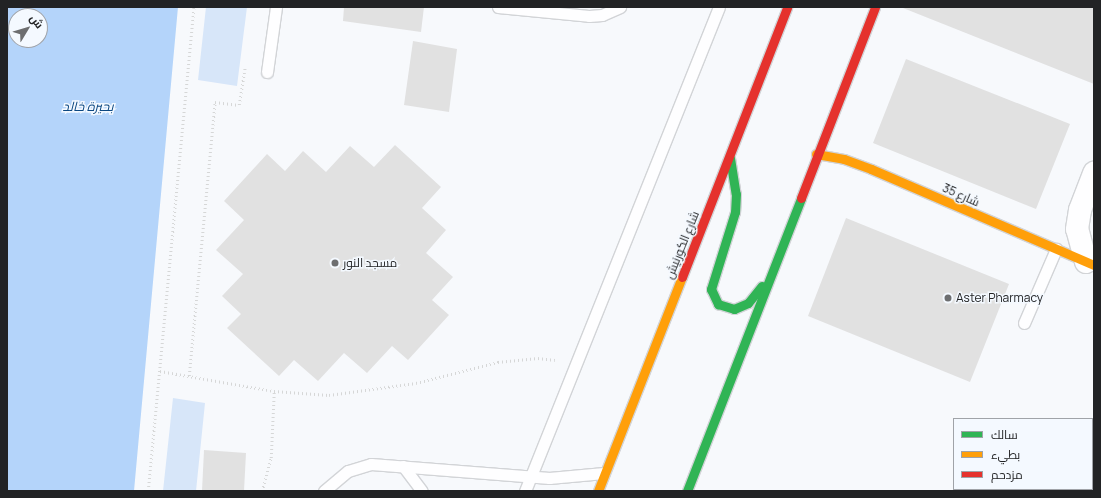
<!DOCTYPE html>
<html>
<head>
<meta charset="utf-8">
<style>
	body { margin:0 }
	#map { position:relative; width:1101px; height:498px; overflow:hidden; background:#f7f9fc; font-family:Manrope,Cairo,sans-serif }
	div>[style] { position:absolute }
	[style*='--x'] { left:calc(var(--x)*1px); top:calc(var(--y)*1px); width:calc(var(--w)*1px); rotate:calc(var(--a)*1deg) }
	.green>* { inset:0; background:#d7e6f9 }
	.water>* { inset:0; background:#b4d4fa }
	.building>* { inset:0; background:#e1e1e1 }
	.path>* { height:2.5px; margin-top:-1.25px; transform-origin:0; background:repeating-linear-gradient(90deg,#d6d7d7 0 1px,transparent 0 4px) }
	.roads { filter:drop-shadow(1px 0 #d2d4d7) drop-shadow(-1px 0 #d2d4d7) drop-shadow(0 1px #d2d4d7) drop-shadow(0 -1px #d2d4d7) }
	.lane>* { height:11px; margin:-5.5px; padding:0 5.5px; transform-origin:5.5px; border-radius:5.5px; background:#fefeff }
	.street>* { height:22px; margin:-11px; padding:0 11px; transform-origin:11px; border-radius:11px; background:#fefeff }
	.fast>* { height:9px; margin:-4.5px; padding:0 4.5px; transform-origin:4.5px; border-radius:4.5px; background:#30b455 }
	.slow>* { height:9px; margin:-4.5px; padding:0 4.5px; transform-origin:4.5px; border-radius:4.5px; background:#ff9f0a }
	.jam>* { height:9px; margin:-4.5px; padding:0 4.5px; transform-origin:4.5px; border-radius:4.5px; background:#e5322d }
	.dots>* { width:11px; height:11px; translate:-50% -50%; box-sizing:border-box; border:2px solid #f4f9ff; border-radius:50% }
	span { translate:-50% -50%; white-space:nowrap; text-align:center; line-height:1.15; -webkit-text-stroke:3px #f4f9ff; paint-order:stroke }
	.street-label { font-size:12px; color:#222325 }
	.poi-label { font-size:12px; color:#222325 }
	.left { translate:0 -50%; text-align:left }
	.water-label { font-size:13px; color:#0b4781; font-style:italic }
	.frame { position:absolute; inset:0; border:8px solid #222325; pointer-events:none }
	.legend { position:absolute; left:953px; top:418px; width:140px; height:72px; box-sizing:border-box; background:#f4f9ff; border:1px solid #a0a3a8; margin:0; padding:5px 7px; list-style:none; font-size:12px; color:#222325 }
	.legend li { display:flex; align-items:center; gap:8px; height:20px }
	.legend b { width:20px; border:1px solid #a0a3a8 }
	.north { position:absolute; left:8px; top:8px; width:40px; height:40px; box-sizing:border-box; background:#f4f9ff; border:1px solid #a0a3a8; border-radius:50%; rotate:52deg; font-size:11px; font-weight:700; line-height:16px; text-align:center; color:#222325 }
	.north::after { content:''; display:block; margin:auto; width:14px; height:18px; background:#6d6e70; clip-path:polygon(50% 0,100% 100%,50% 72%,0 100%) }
</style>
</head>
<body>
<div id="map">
	<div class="green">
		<i style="clip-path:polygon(206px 7px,247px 7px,237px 86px,198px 80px)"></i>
		<i style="clip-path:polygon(173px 398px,205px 403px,196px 491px,163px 491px)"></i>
	</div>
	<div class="water">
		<i style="clip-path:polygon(evenodd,7px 7px,178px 7px,134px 491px,7px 491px,7px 7px,16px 16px,40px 16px,40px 40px,16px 40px,16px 16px)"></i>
	</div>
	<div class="building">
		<i style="clip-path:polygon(344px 7px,424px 7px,421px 32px,343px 21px)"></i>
		<i style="clip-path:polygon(904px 7px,1094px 7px,1094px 84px,903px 8px)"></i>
		<i style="clip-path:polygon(413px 41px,457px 49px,449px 112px,404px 105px)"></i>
		<i style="clip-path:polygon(906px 59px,1070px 124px,1036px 209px,873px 143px)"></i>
		<i style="clip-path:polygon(395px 145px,441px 187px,422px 208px,446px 230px,426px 253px,453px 277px,432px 300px,449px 315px,408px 360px,392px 346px,367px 373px,344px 353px,318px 381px,294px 360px,279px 376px,227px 328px,241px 314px,222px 296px,243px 274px,216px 250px,244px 220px,224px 201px,267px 154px,285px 171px,303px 151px,326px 172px,350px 146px,374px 167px)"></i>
		<i style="clip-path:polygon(846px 218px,1009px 284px,970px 382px,808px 316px)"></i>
		<i style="clip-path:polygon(204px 450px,246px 453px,244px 491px,202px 491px)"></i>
	</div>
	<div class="path">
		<i style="--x:160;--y:371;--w:116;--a:10"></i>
		<i style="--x:274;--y:391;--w:55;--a:4.2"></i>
		<i style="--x:329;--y:395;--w:88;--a:-7.9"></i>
		<i style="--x:416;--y:383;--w:85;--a:-14.4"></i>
		<i style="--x:498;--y:362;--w:40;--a:-5.7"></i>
		<i style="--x:538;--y:358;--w:17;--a:7"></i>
		<i style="--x:189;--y:376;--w:275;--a:-84.6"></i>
		<i style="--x:215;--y:102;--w:24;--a:7"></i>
		<i style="--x:239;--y:105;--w:37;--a:-81"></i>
		<i style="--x:148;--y:491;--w:486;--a:-84.6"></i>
		<i style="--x:262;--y:491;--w:34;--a:-75"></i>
		<i style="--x:271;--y:458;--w:67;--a:-87.4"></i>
	</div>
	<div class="roads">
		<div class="lane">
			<i style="--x:498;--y:7;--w:91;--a:5.6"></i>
			<i style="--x:589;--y:16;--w:13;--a:-4"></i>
			<i style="--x:602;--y:15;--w:20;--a:-24"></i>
			<i style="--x:267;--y:72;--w:66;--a:-82.1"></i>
			<i style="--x:1024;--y:323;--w:81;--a:-66.6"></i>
			<i style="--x:403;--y:466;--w:31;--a:53"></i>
			<i style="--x:324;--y:491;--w:31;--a:-40"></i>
			<i style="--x:348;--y:471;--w:24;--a:-17"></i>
			<i style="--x:371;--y:464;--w:179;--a:4.5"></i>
			<i style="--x:549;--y:478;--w:55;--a:-5.2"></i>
			<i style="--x:525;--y:491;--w:521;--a:-68.16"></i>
		</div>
		<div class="street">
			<i style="--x:1086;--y:262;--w:34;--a:-105"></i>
			<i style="--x:1077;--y:229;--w:19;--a:-81"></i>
			<i style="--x:1080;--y:210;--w:40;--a:-69"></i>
		</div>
		<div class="fast">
			<i style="--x:730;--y:158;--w:36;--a:81"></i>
			<i style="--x:736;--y:194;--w:18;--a:93"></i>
			<i style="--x:735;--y:212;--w:81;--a:107.3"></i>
			<i style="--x:711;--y:289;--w:17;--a:65"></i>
			<i style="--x:718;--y:304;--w:17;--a:17"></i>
			<i style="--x:734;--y:309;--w:15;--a:-23"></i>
			<i style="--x:748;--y:303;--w:22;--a:-51"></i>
			<i style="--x:687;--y:491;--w:314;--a:-68.7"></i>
		</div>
		<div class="slow">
			<i style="--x:816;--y:154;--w:28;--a:10"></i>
			<i style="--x:844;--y:159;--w:29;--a:20"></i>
			<i style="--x:871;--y:169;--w:243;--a:23.3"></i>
			<i style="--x:598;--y:491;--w:230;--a:-68.6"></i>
		</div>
		<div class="jam">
			<i style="--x:801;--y:198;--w:205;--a:-68.8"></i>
			<i style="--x:682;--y:277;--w:290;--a:-68.7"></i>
		</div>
	</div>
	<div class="dots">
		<i style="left:335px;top:263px;background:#6d6e70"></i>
		<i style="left:948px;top:298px;background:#6d6e70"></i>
	</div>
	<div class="street-label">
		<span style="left:961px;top:195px;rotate:24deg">شارع 35</span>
		<span style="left:682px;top:245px;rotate:-68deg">شارع الكورنيش</span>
	</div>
	<div class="poi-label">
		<span class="left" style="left:343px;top:263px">مسجد النور</span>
		<span class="left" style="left:956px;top:298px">Aster Pharmacy</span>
	</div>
	<div class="water-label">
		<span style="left:88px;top:106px">بحيرة خالد</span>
	</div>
	<div class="frame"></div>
	<ul class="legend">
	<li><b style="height:5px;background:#30b455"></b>سالك</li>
	<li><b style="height:5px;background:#ff9f0a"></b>بطيء</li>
	<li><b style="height:5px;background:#e5322d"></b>مزدحم</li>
	</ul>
	<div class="north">ش</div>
</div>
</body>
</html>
